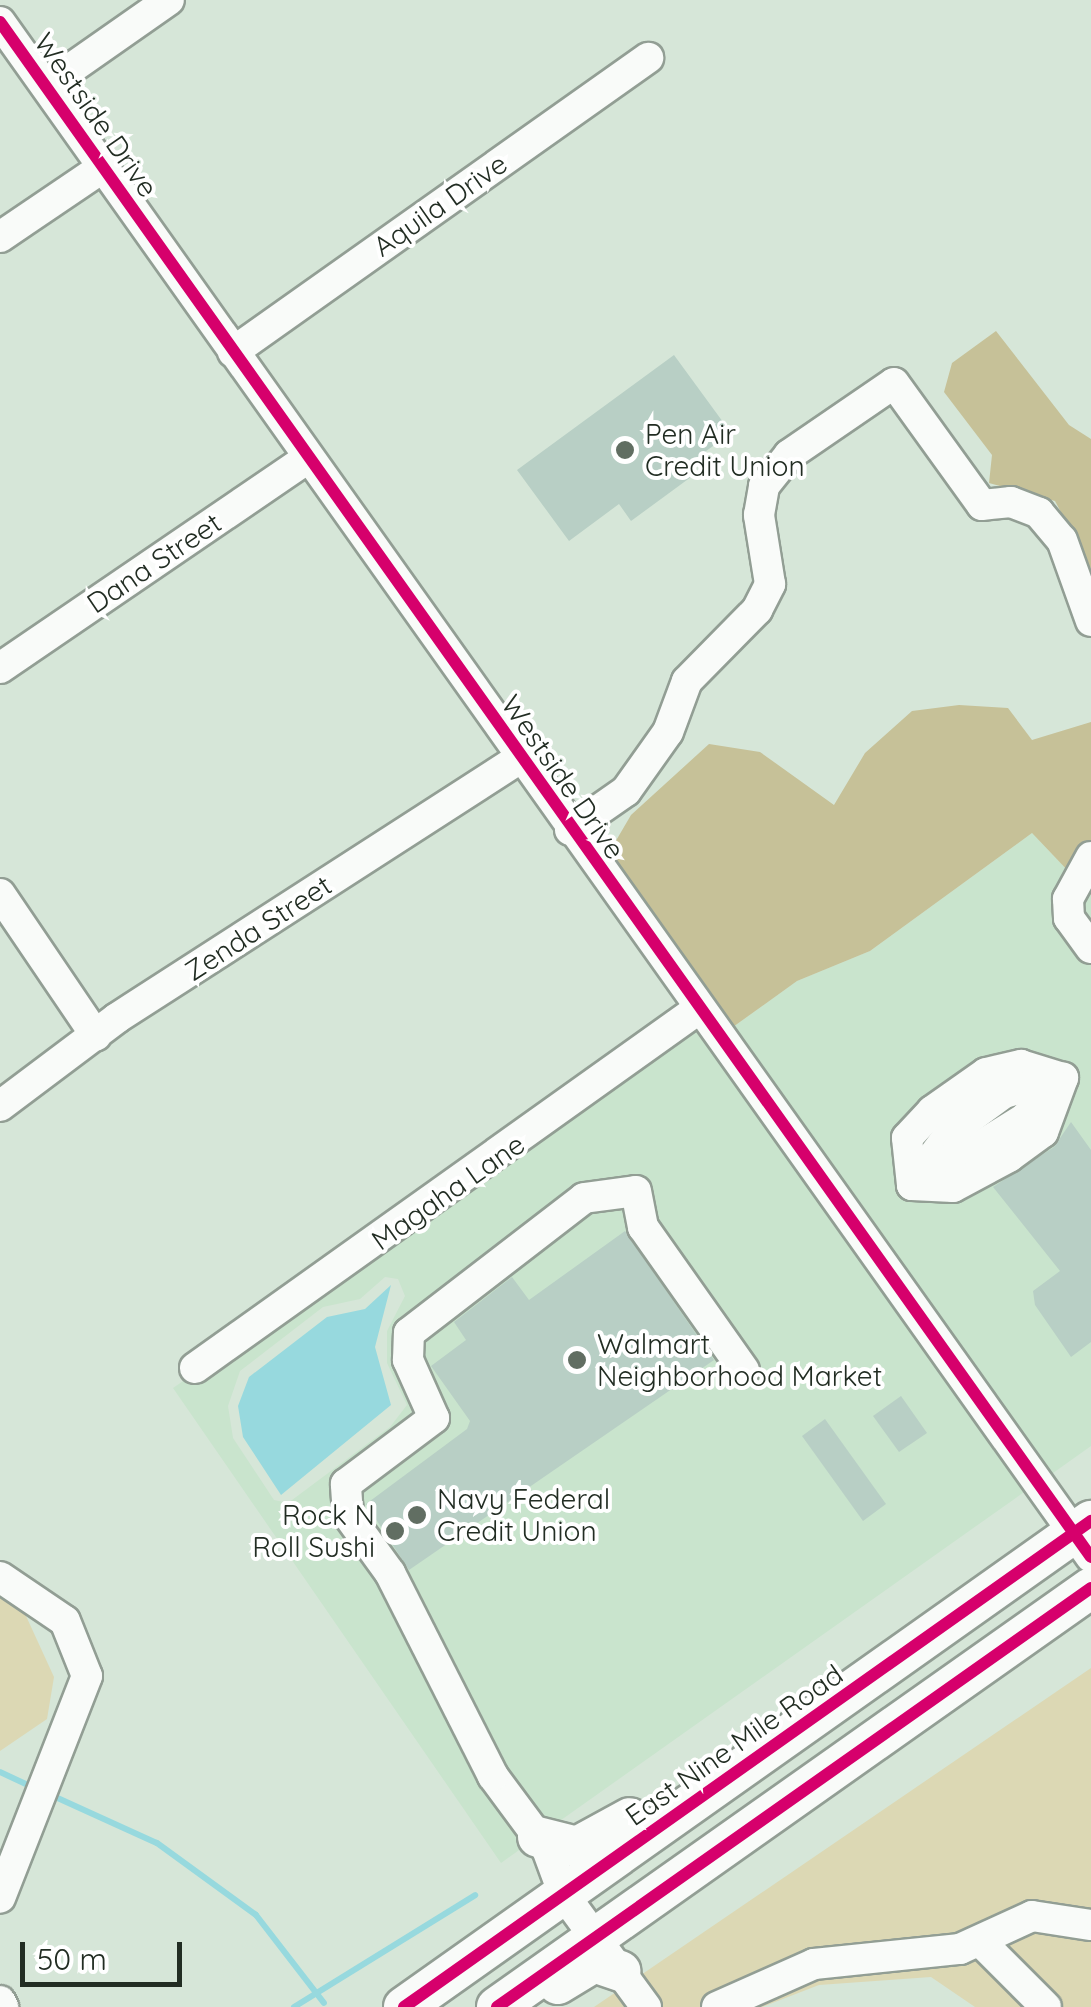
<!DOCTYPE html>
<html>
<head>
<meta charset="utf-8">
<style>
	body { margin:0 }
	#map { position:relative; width:1091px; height:2007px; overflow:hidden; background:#d6e6d8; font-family:Quicksand,sans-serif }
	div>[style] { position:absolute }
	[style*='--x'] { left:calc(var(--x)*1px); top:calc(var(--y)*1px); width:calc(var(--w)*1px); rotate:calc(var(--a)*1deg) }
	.built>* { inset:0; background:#c9e4cd }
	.green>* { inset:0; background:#dcd8b4 }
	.forest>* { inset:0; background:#c6c198 }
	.water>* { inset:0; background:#97d9de }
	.stream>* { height:6px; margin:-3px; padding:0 3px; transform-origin:3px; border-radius:3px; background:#97d9de }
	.building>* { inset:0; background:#b8cfc5 }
	.roads { filter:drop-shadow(2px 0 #929e94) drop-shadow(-2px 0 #929e94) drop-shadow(0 2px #929e94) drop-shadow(0 -2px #929e94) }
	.minor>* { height:30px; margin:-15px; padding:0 15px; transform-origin:15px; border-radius:15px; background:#f9fbf9 }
	.major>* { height:40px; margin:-20px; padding:0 20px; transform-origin:20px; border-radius:20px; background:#f9fbf9 }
	.cycleway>* { height:12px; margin:-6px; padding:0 6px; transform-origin:6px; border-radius:6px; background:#d6006c }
	.dots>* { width:28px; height:28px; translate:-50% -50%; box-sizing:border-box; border:5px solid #fff; border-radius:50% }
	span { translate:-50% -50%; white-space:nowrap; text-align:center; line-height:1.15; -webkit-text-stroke:8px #fff; paint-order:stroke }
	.street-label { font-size:28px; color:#222d23 }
	.poi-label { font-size:28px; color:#222d23 }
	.left { translate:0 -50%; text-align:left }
	.right { translate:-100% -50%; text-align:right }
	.scale { position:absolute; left:20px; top:1942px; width:162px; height:45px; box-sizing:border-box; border:5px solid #222d23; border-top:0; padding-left:12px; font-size:30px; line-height:35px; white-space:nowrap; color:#222d23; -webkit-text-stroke:8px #fff; paint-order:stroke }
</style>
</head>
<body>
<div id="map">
	<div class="built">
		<i style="clip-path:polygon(1032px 833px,1091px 895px,1091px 1446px,1046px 1478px,726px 1032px,797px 981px,870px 951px)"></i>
		<i style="clip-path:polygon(evenodd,695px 1027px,1027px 1490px,547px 1830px,503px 1771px,349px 1499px,333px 1511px,380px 1578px,529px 1843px,501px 1863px,173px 1388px,189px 1377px,194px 1384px,695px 1027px,385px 1277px,398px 1279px,405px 1296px,387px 1331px,387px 1363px,407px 1405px,390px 1427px,288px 1503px,274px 1500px,233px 1438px,228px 1406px,240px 1371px,323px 1307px,360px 1299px,385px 1277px)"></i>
	</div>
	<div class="green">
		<i style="clip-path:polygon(0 1598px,21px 1605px,54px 1677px,47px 1719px,0 1751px)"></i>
		<i style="clip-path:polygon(1091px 1668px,1091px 2007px,975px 2007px,931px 1977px,819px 1985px,762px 2007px,594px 2007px)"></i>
	</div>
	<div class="forest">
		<i style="clip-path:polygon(996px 331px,1069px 425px,1091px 439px,1091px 569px,1055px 501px,989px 483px,992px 455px,944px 392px,952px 363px)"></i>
		<i style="clip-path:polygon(959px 705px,1008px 708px,1032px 740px,1091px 722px,1091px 895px,1032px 833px,870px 951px,797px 981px,726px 1032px,607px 856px,631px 815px,709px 744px,760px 752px,834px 805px,865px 753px,912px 711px)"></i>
	</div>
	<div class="water">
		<i style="clip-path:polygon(391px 1285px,375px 1347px,391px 1405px,281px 1495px,243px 1437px,238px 1406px,249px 1377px,327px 1317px,365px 1309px)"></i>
	</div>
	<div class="stream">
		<i style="--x:0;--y:1772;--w:38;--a:25"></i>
		<i style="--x:51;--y:1795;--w:116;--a:24.4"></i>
		<i style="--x:157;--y:1843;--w:122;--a:36"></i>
		<i style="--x:256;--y:1915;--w:111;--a:52.3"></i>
		<i style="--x:294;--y:2007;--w:213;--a:-31.7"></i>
	</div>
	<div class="building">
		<i style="clip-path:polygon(674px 355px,731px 433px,684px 467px,691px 477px,631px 521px,619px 504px,569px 541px,517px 470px)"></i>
		<i style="clip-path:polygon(1071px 1122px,1091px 1150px,1091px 1342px,1071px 1357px,1035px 1305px,1033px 1291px,1060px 1271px,993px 1187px,1054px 1147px)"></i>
		<i style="clip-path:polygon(625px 1231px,714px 1360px,409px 1570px,366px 1504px,467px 1429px,470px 1421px,431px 1366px,466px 1340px,454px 1322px,512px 1277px,529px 1300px)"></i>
		<i style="clip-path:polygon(901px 1396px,927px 1433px,899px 1452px,873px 1416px)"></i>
		<i style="clip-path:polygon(825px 1419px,886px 1504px,863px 1521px,802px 1436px)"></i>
	</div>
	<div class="roads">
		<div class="minor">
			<i style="--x:0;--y:22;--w:1883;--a:54.6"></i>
			<i style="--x:46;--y:86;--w:150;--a:-35"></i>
			<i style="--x:0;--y:237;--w:123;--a:-34.1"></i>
			<i style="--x:233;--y:352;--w:509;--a:-35.32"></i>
			<i style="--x:0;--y:668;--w:373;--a:-34.3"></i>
			<i style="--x:570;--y:830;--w:68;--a:-34.9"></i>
			<i style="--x:626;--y:791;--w:72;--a:-54.6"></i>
			<i style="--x:668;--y:732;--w:54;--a:-69.6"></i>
			<i style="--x:687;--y:681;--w:100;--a:-45.4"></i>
			<i style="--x:757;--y:610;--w:29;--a:-63"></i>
			<i style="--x:770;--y:584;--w:70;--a:-99.1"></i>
			<i style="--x:759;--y:515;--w:29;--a:-80"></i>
			<i style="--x:764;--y:486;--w:40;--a:-51"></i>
			<i style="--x:789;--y:455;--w:127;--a:-34.4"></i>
			<i style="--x:894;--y:383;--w:150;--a:54.2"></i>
			<i style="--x:982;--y:505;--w:29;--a:-6"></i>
			<i style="--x:1011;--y:502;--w:30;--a:21"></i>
			<i style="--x:1039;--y:513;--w:35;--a:50"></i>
			<i style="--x:1062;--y:540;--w:86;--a:70.3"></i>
			<i style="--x:1091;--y:857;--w:48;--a:118.7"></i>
			<i style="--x:1068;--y:899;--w:19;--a:87"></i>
			<i style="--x:1069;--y:918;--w:37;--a:54"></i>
			<i style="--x:0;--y:894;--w:171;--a:55.9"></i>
			<i style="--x:0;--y:1106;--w:146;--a:-36.9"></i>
			<i style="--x:117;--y:1018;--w:480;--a:-32.8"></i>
			<i style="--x:930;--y:1177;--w:112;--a:-31.8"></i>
			<i style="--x:1025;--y:1118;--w:42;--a:-46"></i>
			<i style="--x:912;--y:1185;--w:47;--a:-96.1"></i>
			<i style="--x:907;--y:1138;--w:37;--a:-47"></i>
			<i style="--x:932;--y:1111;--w:66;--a:-35.1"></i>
			<i style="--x:986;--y:1073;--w:36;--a:-13"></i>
			<i style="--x:1021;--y:1065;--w:44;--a:17.2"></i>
			<i style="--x:912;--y:1185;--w:41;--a:2.8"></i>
			<i style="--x:953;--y:1187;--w:64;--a:-28.2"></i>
			<i style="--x:1009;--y:1157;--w:42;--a:-36.3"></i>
			<i style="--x:1043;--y:1132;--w:58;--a:-69.7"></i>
			<i style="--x:912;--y:1185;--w:66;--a:-53.7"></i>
			<i style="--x:951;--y:1132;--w:66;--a:-36.3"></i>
			<i style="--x:1004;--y:1093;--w:48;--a:-15.8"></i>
			<i style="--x:195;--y:1368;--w:617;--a:-35.49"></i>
			<i style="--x:0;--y:1577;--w:78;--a:34.1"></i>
			<i style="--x:65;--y:1621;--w:59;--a:68.2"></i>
			<i style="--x:87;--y:1676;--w:238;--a:111.4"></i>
			<i style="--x:983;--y:1944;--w:89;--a:45"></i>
			<i style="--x:0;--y:2001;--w:7;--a:63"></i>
			<i style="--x:646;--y:2007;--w:139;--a:-126.2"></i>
			<i style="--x:564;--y:1895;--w:49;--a:-110.3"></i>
			<i style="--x:547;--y:1849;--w:91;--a:-126.5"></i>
			<i style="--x:493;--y:1776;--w:228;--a:-116.9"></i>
			<i style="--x:390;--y:1573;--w:72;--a:-125.9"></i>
			<i style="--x:348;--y:1515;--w:31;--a:-94"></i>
			<i style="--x:346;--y:1484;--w:110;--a:-36.9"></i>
			<i style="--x:434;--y:1418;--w:64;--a:-114.1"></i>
			<i style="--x:408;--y:1360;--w:27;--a:-88"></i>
			<i style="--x:409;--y:1333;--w:221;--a:-37.6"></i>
			<i style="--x:584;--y:1198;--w:52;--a:-7.7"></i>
			<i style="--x:636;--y:1191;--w:37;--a:79"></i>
			<i style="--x:643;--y:1227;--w:175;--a:54.8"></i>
			<i style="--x:717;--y:2007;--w:106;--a:-23.9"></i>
			<i style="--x:814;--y:1964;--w:147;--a:-5.9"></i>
			<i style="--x:960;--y:1949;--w:79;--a:-24.6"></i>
			<i style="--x:1032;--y:1916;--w:60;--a:8.7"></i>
		</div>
		<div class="major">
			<i style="--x:538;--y:1837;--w:40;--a:14.4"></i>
			<i style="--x:577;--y:1847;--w:60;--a:-28.7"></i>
			<i style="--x:558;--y:1984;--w:42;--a:-31.4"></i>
			<i style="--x:594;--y:1962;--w:28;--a:19"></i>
			<i style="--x:404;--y:2007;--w:842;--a:-35.28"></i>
			<i style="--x:497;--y:2007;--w:727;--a:-35.2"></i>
		</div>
	</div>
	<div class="cycleway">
		<i style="--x:0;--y:22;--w:1883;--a:54.6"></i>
		<i style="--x:404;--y:2007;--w:842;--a:-35.28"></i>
		<i style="--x:497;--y:2007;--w:727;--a:-35.2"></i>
	</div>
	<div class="dots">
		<i style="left:625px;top:450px;background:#616e62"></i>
		<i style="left:577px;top:1360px;background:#616e62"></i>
		<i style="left:417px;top:1515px;background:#616e62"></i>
		<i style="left:395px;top:1531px;background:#616e62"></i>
	</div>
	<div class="street-label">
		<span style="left:96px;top:115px;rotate:55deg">Westside Drive</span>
		<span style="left:440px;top:205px;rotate:-35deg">Aquila Drive</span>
		<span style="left:154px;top:563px;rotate:-34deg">Dana Street</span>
		<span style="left:563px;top:777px;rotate:55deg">Westside Drive</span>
		<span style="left:258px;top:928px;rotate:-33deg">Zenda Street</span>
		<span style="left:448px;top:1192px;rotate:-35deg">Magaha Lane</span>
		<span style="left:734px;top:1745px;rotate:-35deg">East Nine Mile Road</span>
	</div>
	<div class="poi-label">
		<span class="left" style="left:645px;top:450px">Pen Air<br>Credit Union</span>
		<span class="left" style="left:597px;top:1360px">Walmart<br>Neighborhood Market</span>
		<span class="left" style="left:437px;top:1515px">Navy Federal<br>Credit Union</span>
		<span class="right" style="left:375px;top:1531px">Rock N<br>Roll Sushi</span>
	</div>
	<div class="scale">50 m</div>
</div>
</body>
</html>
